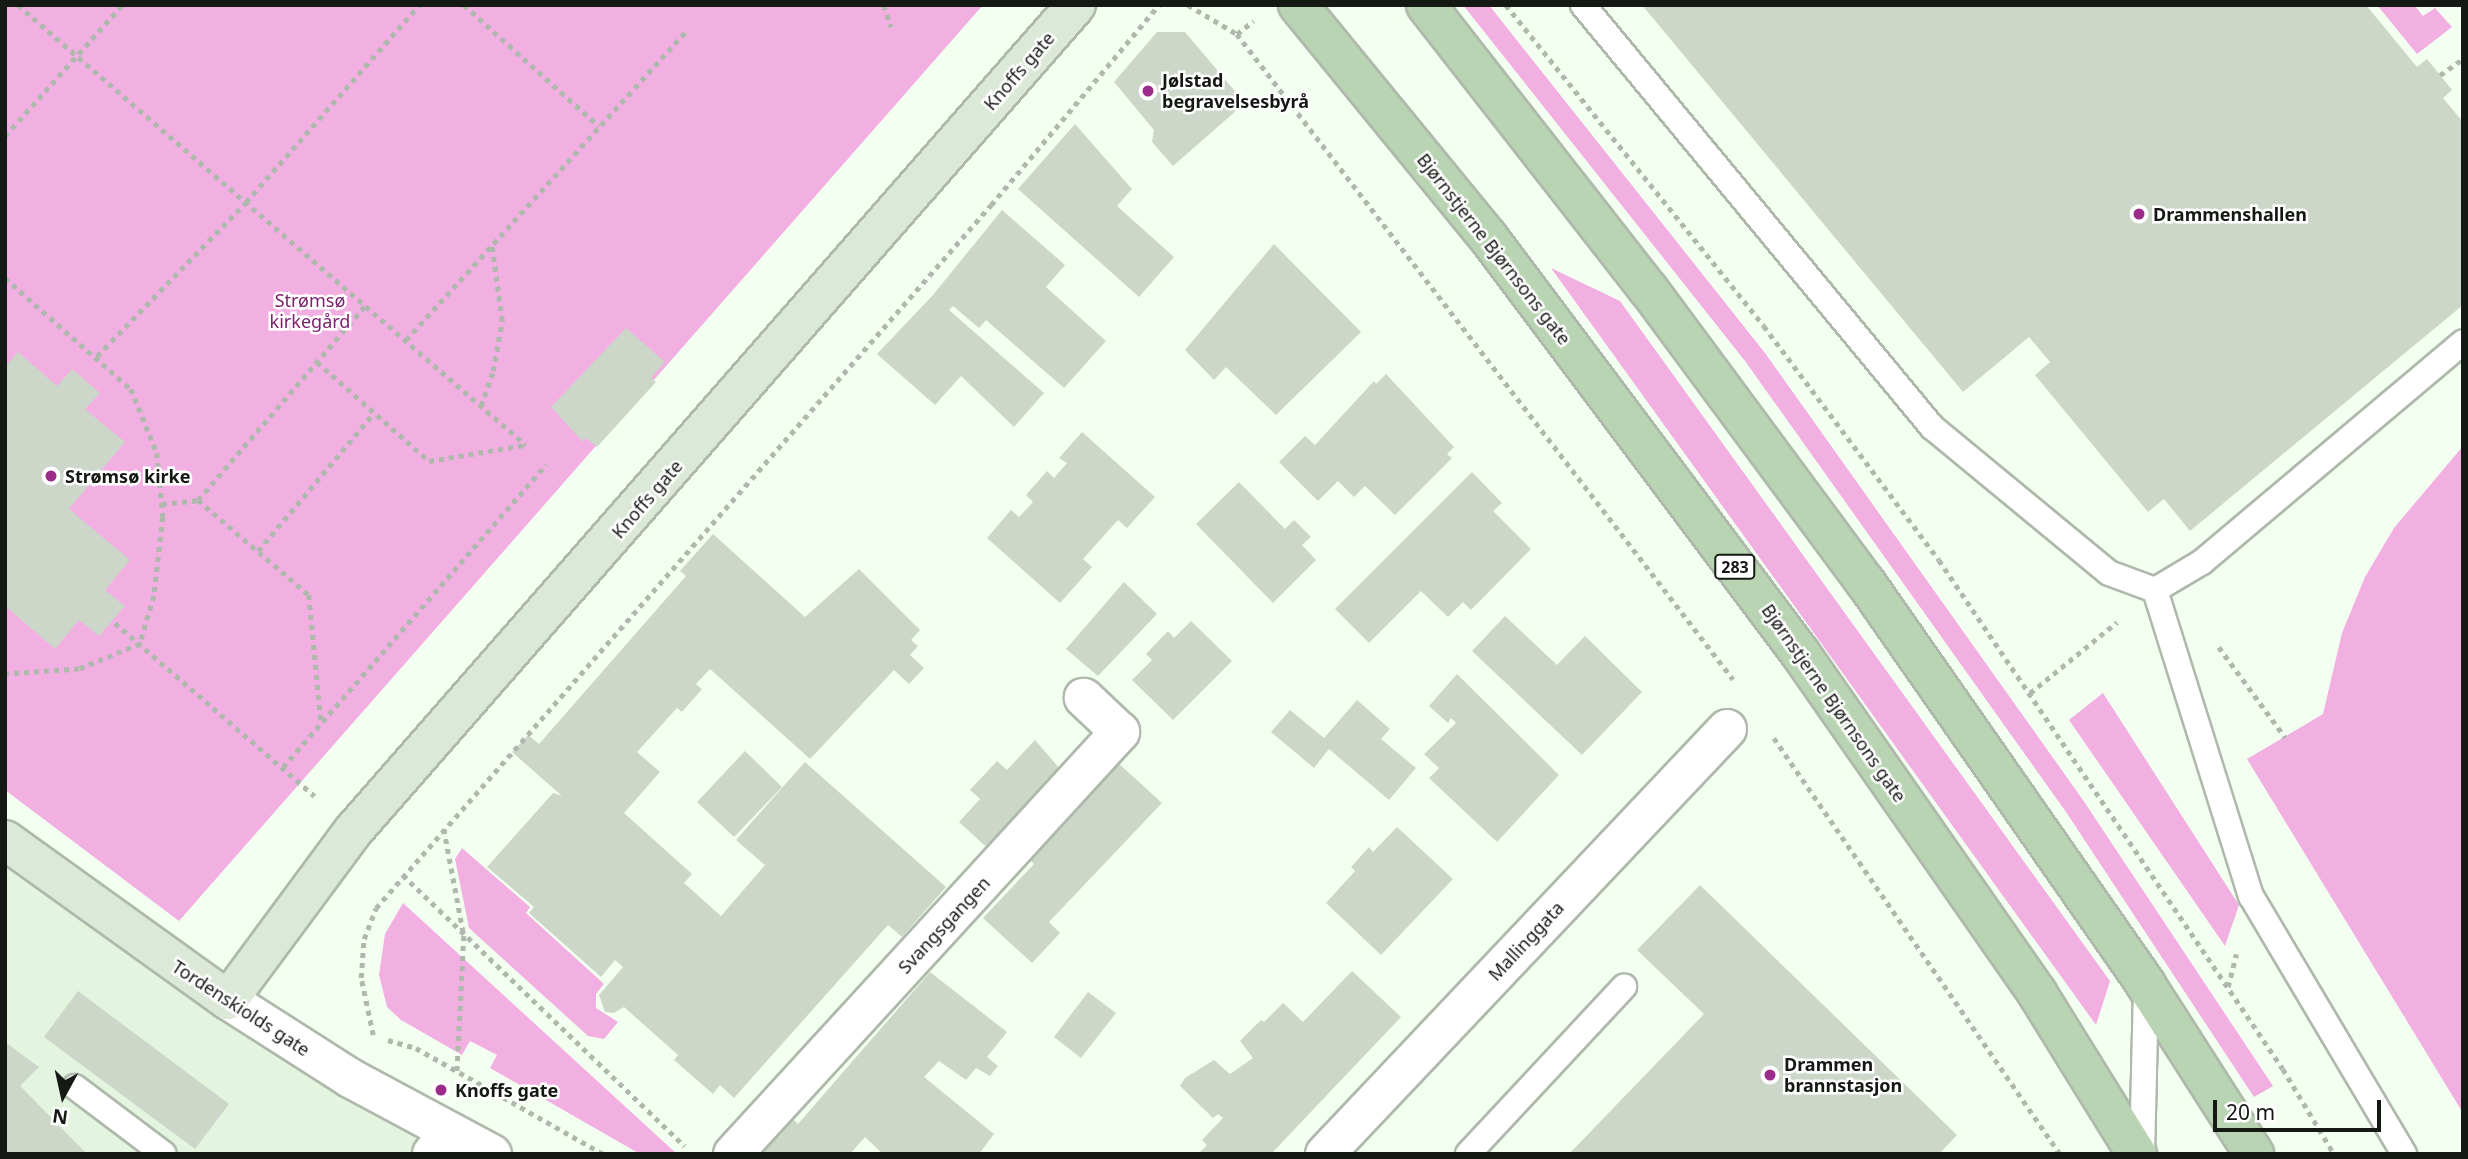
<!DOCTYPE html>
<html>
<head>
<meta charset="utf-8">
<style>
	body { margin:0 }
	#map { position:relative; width:2468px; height:1159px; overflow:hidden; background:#f3fff0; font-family:"Noto Sans",sans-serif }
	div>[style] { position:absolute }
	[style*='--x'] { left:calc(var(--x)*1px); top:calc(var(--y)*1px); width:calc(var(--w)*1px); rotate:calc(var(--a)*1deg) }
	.built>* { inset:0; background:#e3f4df }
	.green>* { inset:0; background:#f2afe1 }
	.building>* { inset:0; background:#ccd7c9 }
	.path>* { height:4.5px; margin-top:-2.25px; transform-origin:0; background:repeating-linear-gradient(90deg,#afb8ac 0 5px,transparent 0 10px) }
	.roads { filter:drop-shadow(2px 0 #aeb9ab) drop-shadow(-2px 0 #aeb9ab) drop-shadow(0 2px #aeb9ab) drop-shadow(0 -2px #aeb9ab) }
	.service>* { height:24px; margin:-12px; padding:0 12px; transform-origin:12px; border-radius:12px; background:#fff }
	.minor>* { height:38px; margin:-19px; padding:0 19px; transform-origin:19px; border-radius:19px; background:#fff }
	.tertiary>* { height:38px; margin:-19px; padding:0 19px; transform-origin:19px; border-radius:19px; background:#fff }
	.secondary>* { height:38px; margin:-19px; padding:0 19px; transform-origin:19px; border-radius:19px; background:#dce9d8 }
	.primary>* { height:38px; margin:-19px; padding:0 19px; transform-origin:19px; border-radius:19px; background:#b9d4b2 }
	.dots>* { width:19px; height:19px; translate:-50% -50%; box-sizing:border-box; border:4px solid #fff; border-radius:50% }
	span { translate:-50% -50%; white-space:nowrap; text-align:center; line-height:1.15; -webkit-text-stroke:5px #fff; paint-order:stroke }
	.shield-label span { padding:2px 5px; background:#fff; border:2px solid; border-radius:5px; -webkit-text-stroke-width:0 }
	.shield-label { font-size:16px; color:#151914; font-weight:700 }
	.street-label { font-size:18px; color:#151914 }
	.poi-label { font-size:18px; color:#151914; font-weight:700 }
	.left { translate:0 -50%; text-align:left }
	.park-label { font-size:18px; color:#7c216d }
	.frame { position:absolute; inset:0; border:7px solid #151914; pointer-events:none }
	.north { position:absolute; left:28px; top:1061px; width:70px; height:70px; -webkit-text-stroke:5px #fff; paint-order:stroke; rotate:188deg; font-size:19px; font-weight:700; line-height:28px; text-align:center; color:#151914 }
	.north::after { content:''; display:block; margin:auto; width:24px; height:32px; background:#151914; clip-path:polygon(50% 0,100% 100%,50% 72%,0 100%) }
	.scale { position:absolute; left:2213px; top:1100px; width:168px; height:32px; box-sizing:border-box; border:4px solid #151914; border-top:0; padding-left:9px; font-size:21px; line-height:24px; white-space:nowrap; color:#151914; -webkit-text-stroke:5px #fff; paint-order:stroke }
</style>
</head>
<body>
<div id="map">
	<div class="built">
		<i style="clip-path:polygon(5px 840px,492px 1154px,5px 1154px)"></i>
	</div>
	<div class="green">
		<i style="clip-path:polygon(5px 5px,983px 5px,179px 921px,5px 790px)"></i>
		<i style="clip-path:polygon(1463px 5px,1489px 5px,1765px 353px,2083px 800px,2273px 1086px,2254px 1097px,2066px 812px,1745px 361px)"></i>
		<i style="clip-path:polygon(2377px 5px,2414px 5px,2423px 16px,2435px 8px,2452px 27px,2417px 54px)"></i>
		<i style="clip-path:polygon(1551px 268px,1620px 301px,2110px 981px,2096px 1025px)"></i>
		<i style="clip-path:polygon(2463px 446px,2461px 695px,2463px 1113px,2247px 759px,2323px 714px,2342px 633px,2365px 577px,2394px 528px)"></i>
		<i style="clip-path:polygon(2103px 693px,2239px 905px,2225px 946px,2069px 720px)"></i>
		<i style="clip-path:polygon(462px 848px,530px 907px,526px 913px,604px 984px,596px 994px,596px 1008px,618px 1022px,604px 1039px,588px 1036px,469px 928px,455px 859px)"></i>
		<i style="clip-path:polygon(403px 903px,677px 1154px,640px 1154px,490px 1068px,497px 1055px,470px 1041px,462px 1055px,401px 1020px,387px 1007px,379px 975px,385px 934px)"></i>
	</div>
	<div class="building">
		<i style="clip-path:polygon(1642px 5px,2366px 5px,2417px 67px,2427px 59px,2452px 90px,2443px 98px,2463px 122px,2463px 305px,2190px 531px,2164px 499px,2148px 512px,2035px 375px,2050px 362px,2029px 337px,1963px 392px)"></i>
		<i style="clip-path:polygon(1157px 32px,1185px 32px,1245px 103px,1173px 166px,1152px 142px,1154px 130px,1114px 82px)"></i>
		<i style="clip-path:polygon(1075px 124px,1132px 189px,1117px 206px,1174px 257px,1139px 297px,1018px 189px)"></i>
		<i style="clip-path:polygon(1002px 210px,1065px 265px,1046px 287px,1106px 341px,1064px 388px,986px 320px,979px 328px,953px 306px,949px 310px,1044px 393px,1014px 427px,961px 376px,935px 405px,877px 354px,933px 295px)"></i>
		<i style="clip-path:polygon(1274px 244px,1361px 332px,1276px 415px,1226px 367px,1214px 380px,1185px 350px)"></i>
		<i style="clip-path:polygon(626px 328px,665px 362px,651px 378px,656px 382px,597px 447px,586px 438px,583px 442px,551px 407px)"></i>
		<i style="clip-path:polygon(18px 352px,57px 386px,72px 369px,100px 393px,85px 409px,125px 442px,69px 509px,130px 560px,105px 590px,125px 606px,99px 636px,79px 620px,55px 649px,5px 606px,5px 367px)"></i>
		<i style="clip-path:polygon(1386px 374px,1454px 447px,1447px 454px,1452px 458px,1395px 515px,1365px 486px,1354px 497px,1338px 481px,1318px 501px,1279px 462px,1305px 436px,1315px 445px,1374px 381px,1376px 384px)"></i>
		<i style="clip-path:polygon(1082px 432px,1155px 497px,1127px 528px,1118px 520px,1083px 559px,1092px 567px,1060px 603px,987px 538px,1011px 510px,1019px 517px,1033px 502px,1026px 495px,1047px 471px,1054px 478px,1067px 463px,1059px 458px)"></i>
		<i style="clip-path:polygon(1472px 472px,1502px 503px,1493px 511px,1531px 549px,1471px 610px,1463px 602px,1448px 617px,1421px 591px,1369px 643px,1335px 609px)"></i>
		<i style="clip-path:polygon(1239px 482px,1285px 529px,1294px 520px,1311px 537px,1302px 545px,1316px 560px,1273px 603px,1196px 524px)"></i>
		<i style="clip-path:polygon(713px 534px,805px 617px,859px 569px,920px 630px,911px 640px,918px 646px,910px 655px,924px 668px,909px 684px,894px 670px,810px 759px,710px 669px,696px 684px,702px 689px,682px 712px,677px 708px,637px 752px,660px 772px,624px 813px,692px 874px,684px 883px,721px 916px,765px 865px,736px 840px,805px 762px,946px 887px,902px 937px,888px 925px,734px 1098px,720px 1085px,713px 1094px,674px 1060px,678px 1055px,624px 1007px,614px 1013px,605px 1012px,599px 995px,623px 967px,615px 960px,601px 977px,529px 913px,534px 907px,487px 867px,553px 793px,562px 796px,512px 752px,528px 735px,539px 744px,686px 576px,680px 571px)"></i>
		<i style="clip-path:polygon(1124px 582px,1157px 614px,1098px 676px,1066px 649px)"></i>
		<i style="clip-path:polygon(1505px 616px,1557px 665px,1585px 636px,1642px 692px,1582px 755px,1472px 651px)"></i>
		<i style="clip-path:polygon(1191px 621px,1232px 661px,1173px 720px,1132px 680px,1152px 660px,1146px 654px,1168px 631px,1174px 638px)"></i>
		<i style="clip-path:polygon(1457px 674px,1559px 775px,1497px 842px,1429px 778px,1439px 768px,1424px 754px,1456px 723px,1451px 718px,1448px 723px,1429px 706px)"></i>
		<i style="clip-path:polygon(1357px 700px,1390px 729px,1381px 739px,1416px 768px,1389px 800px,1329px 749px,1314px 768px,1271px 732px,1290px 710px,1324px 738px)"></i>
		<i style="clip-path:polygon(1035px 740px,1067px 777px,995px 855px,959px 822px,980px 799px,970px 790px,997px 761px,1007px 770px)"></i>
		<i style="clip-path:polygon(745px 751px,782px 787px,734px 837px,697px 802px)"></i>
		<i style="clip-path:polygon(1116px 761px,1162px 803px,1049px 922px,1060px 933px,1032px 963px,983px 918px,1034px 864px,1027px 857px)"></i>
		<i style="clip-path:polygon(1397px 827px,1453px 879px,1381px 955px,1326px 903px,1355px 871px,1351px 867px,1369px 847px,1373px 852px)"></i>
		<i style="clip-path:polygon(1700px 885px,1957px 1135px,1939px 1154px,1569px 1154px,1704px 1014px,1637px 950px)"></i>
		<i style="clip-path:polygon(1352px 971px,1401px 1017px,1271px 1154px,1198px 1154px,1207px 1145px,1202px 1140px,1223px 1118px,1218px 1114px,1213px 1118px,1180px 1086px,1185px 1078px,1214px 1060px,1230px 1074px,1253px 1058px,1240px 1041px,1261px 1020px,1264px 1022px,1283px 1003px,1303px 1022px)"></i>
		<i style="clip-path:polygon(930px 972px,1007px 1032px,987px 1057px,998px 1066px,990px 1076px,976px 1068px,966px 1080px,939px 1061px,924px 1077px,994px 1134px,979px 1154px,883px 1154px,865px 1137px,850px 1154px,762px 1154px,793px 1119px,798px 1124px)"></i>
		<i style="clip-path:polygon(78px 991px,229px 1104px,195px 1149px,44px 1037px)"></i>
		<i style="clip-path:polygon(1088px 992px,1116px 1013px,1081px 1058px,1054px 1037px)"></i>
		<i style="clip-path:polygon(5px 1042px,39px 1067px,20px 1086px,87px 1154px,5px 1154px)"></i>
	</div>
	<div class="path">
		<i style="--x:18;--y:5;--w:672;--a:40.9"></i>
		<i style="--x:464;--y:5;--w:181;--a:41.9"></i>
		<i style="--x:884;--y:5;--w:23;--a:72"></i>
		<i style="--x:1188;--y:5;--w:57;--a:30.6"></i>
		<i style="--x:1237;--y:34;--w:814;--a:52.44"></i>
		<i style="--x:1506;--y:5;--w:412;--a:51.2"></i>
		<i style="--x:1764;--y:326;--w:292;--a:53.2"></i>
		<i style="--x:1939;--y:560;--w:614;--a:55.95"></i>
		<i style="--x:2283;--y:1069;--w:99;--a:59"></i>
		<i style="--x:1237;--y:34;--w:21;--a:-39"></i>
		<i style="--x:2440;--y:75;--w:28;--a:-35"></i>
		<i style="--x:5;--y:136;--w:176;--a:-48.2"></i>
		<i style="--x:5;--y:278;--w:168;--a:41.4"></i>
		<i style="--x:131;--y:389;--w:69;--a:67.9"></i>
		<i style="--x:157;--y:453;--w:64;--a:84.6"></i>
		<i style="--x:163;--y:517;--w:80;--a:96.5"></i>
		<i style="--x:154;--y:596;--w:50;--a:106.3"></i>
		<i style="--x:140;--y:644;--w:66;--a:157.7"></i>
		<i style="--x:79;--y:669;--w:74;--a:176.1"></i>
		<i style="--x:406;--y:340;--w:418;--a:-47.8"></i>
		<i style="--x:97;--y:356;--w:214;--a:-45.9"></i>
		<i style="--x:246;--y:202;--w:262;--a:-48.7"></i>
		<i style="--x:317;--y:362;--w:149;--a:41.5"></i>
		<i style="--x:429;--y:461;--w:97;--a:-9.5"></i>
		<i style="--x:481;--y:406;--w:37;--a:-71"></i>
		<i style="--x:493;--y:371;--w:51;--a:-79.8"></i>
		<i style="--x:502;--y:321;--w:75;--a:-97.7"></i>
		<i style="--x:198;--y:500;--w:146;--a:40.6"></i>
		<i style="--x:309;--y:595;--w:128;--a:84.6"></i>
		<i style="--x:162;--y:504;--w:36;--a:-6"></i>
		<i style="--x:198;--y:500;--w:257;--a:-49.3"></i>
		<i style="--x:258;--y:551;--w:180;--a:-50"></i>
		<i style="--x:115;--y:623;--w:264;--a:40.9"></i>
		<i style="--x:2219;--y:647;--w:112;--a:53.7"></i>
		<i style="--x:2030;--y:693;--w:112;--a:-39.2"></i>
		<i style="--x:1774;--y:738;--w:505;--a:55.49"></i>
		<i style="--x:283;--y:767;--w:401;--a:-49"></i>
		<i style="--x:444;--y:829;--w:109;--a:79.4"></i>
		<i style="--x:464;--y:936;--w:137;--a:92.9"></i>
		<i style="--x:403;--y:875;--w:391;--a:43.9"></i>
		<i style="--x:2228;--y:987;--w:34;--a:-76"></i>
		<i style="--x:373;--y:1035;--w:58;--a:-101.9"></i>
		<i style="--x:361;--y:978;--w:39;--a:-86"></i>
		<i style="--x:364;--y:939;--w:33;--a:-69"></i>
		<i style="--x:376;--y:908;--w:934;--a:-48.82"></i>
		<i style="--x:991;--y:205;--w:261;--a:-50"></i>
		<i style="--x:388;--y:1040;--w:29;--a:16"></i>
		<i style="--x:416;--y:1048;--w:215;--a:29.5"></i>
	</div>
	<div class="roads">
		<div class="service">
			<i style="--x:1583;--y:5;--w:548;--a:50.41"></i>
			<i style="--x:1932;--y:427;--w:229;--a:39.5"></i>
			<i style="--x:2109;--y:573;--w:49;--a:20.3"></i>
			<i style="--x:2155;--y:590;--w:55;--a:-30.8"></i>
			<i style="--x:2202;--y:562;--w:341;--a:-40.1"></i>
			<i style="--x:2155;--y:590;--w:321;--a:72.6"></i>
			<i style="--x:2251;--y:896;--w:300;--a:59.3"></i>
			<i style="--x:75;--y:1087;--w:111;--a:37"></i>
			<i style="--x:1468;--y:1154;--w:229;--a:-47"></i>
			<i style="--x:2142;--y:1154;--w:168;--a:-88.6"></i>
		</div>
		<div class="minor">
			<i style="--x:432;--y:1154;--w:28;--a:-51"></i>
			<i style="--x:733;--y:1154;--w:573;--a:-47.48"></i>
			<i style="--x:1120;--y:732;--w:50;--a:-136.6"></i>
			<i style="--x:1325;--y:1154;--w:585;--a:-46.59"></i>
		</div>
		<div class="tertiary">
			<i style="--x:228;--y:1000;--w:145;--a:32.6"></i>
			<i style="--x:350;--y:1078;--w:161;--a:28.2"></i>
		</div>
		<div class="secondary">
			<i style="--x:5;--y:840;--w:274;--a:35.7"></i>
			<i style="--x:228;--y:1000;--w:212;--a:-53.5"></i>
			<i style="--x:354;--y:830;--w:1096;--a:-48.81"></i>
		</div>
		<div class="primary">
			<i style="--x:1298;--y:5;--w:300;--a:50.7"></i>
			<i style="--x:1488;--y:237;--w:520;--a:53.13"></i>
			<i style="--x:1800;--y:653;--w:414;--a:55.1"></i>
			<i style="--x:2037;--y:993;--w:190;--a:58.2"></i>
			<i style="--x:1426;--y:5;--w:362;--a:52"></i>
			<i style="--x:1649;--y:290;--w:365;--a:53.5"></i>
			<i style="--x:1866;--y:583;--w:490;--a:55.1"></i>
			<i style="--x:2146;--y:985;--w:201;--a:57.4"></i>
		</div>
	</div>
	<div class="dots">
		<i style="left:1148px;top:91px;background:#9c2c89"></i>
		<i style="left:2139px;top:214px;background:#9c2c89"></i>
		<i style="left:51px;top:476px;background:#9c2c89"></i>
		<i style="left:1770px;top:1075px;background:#9c2c89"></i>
		<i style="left:441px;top:1090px;background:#9c2c89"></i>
	</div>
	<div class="shield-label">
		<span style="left:1735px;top:567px">283</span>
	</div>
	<div class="street-label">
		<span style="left:1019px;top:71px;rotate:-49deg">Knoffs gate</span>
		<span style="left:1494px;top:249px;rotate:52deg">Bjørnstjerne Bjørnsons gate</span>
		<span style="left:647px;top:499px;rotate:-49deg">Knoffs gate</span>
		<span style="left:1834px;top:703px;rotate:55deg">Bjørnstjerne Bjørnsons gate</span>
		<span style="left:944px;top:925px;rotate:-47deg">Svangsgangen</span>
		<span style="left:1526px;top:941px;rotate:-47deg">Mallinggata</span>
		<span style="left:241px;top:1008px;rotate:33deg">Tordenskiolds gate</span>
	</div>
	<div class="poi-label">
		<span class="left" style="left:1162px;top:91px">Jølstad<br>begravelsesbyrå</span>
		<span class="left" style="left:2153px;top:214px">Drammenshallen</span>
		<span class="left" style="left:65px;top:476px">Strømsø kirke</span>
		<span class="left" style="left:1784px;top:1075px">Drammen<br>brannstasjon</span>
		<span class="left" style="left:455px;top:1090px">Knoffs gate</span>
	</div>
	<div class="park-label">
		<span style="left:310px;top:311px">Strømsø<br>kirkegård</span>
	</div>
	<div class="frame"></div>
	<div class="north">N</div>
	<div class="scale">20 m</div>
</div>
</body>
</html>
